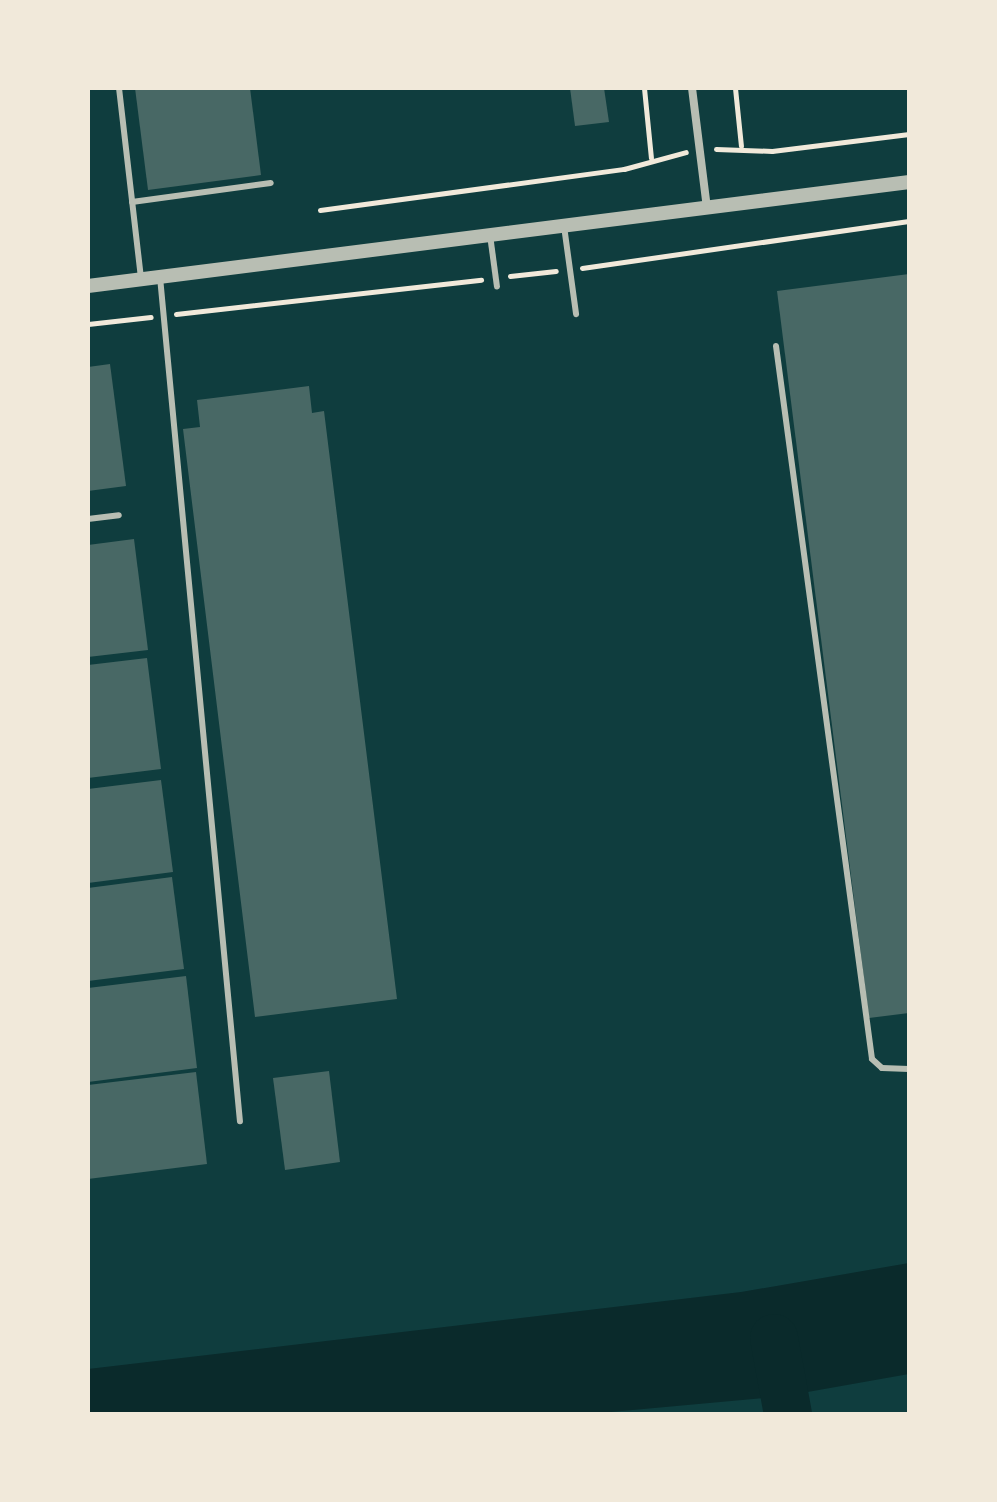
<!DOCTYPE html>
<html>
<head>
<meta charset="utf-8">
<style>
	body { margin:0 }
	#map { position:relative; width:997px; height:1502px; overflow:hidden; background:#0f3d3e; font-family:"Roboto Serif",serif }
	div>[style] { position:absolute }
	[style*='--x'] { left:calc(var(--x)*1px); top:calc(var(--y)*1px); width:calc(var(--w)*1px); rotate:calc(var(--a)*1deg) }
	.water>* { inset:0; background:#0a2a2b }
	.river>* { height:48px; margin:-24px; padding:0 24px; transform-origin:24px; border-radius:24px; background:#0a2a2b }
	.building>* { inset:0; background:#486865 }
	.path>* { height:5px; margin:-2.5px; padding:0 2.5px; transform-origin:2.5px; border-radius:2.5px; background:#f1e9da }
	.service>* { height:6px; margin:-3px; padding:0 3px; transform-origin:3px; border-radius:3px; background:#b8beb3 }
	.minor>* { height:8px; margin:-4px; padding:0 4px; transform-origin:4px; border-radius:4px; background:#b8beb3 }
	.tertiary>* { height:14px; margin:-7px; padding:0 7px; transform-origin:7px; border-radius:7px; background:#b8beb3 }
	span { translate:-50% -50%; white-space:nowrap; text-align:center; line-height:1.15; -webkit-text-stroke:8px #f1e9da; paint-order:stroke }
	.frame { position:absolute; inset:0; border:90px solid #f1e9da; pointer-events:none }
</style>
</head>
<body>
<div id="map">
	<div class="water">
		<i style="clip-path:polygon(909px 1263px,909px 1374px,785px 1396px,589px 1414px,88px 1414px,88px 1369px,741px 1292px)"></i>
	</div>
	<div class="river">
		<i style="--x:774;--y:1338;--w:77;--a:79.6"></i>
	</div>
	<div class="building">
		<i style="clip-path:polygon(135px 88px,250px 88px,261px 175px,148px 190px)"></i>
		<i style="clip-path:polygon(570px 88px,604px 88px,609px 122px,575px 126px)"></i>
		<i style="clip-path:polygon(909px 274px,909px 1013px,869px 1018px,777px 291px)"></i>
		<i style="clip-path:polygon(110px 364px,126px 486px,88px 491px,88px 367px)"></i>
		<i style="clip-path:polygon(309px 386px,312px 413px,324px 411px,397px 999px,255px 1017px,183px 429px,200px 427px,197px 400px)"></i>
		<i style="clip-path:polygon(134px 539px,148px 650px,88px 657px,88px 545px)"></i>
		<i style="clip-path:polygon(147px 658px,161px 769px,88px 778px,88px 665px)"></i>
		<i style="clip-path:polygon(161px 780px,173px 872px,88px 883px,88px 789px)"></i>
		<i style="clip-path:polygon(172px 877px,184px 969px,88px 981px,88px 888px)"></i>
		<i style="clip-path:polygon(186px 976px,197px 1068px,88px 1082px,88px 988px)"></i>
		<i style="clip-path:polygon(329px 1071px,340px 1162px,285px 1170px,273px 1078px)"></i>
		<i style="clip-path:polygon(196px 1072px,207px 1164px,88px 1179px,88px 1085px)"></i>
	</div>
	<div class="path">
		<i style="--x:644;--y:88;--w:70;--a:84.3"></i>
		<i style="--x:735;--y:88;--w:58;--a:84.1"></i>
		<i style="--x:716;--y:149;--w:56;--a:2"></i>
		<i style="--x:772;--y:151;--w:138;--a:-7.1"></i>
		<i style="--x:320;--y:210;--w:307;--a:-7.7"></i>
		<i style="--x:624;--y:169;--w:64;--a:-15.3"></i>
		<i style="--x:582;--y:268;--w:330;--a:-8.2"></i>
		<i style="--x:510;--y:276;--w:46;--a:-6.2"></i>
		<i style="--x:176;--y:314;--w:307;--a:-6.4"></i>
		<i style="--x:88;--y:324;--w:63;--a:-6.3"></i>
	</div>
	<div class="service">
		<i style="--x:119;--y:88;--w:192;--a:83.4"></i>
		<i style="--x:132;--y:202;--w:140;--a:-7.8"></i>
		<i style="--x:564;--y:226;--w:89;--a:82.2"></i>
		<i style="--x:490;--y:235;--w:52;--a:82.3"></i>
		<i style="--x:160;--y:277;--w:848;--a:84.59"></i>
		<i style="--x:776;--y:346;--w:719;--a:82.33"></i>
		<i style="--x:872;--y:1059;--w:13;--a:42"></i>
		<i style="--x:882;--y:1068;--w:27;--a:2"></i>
		<i style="--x:88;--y:519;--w:31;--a:-7"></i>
	</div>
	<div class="minor">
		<i style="--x:692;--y:88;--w:122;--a:82.9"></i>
	</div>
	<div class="tertiary">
		<i style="--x:88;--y:286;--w:828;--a:-7.22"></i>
	</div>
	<div class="frame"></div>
</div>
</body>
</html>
